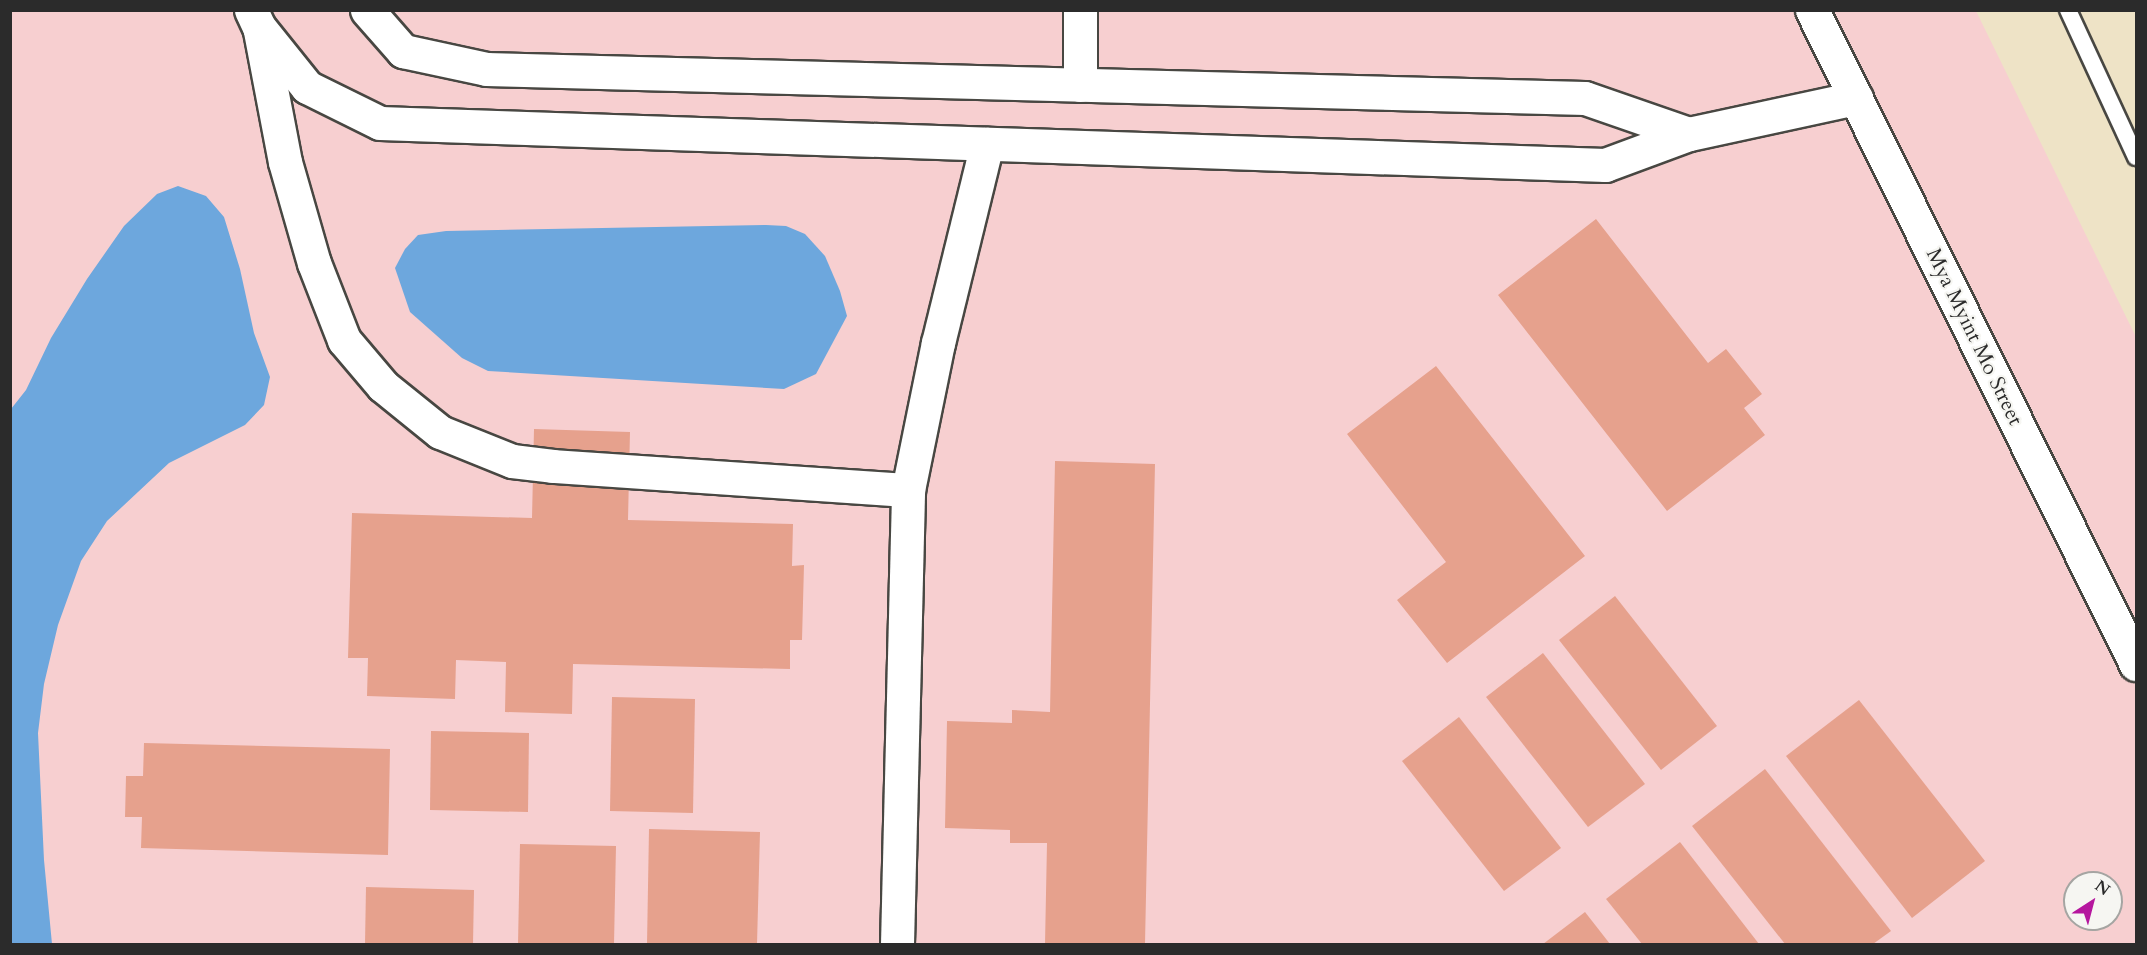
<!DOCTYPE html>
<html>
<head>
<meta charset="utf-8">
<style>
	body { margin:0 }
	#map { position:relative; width:2147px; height:955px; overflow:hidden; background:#eee3c6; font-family:Cardo,serif }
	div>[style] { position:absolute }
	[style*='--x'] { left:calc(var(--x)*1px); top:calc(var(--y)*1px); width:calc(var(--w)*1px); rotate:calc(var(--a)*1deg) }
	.built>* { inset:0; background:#f7cfd0 }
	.water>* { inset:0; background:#6da7dd }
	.building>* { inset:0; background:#e6a18d }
	.roads { filter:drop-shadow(2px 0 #484742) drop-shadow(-2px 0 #484742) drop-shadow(0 2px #484742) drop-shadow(0 -2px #484742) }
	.lane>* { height:16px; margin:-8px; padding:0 8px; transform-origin:8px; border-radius:8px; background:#fff }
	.street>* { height:33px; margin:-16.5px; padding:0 16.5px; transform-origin:16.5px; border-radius:16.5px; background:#fff }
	span { translate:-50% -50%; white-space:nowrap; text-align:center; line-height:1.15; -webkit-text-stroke:4.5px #f6f6f2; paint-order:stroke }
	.street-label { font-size:21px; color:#2b2b2b }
	.frame { position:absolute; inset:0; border:12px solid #2b2b2b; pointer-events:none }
	.north { position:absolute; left:2063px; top:871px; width:60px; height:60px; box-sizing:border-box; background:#f6f6f2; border:2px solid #a5a5a2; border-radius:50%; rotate:36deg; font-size:16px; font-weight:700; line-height:24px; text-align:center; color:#2b2b2b }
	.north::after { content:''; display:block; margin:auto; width:21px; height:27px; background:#b5179e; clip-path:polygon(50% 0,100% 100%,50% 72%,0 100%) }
</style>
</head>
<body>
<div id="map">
	<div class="built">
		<i style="clip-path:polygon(evenodd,10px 11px,1976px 11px,2136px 337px,2136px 944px,11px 944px,10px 11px,2075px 883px,2111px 883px,2111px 919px,2075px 919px,2075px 883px)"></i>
	</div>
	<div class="water">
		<i style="clip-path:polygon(178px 186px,206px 196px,224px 217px,240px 269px,254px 333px,270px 377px,264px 405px,245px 425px,169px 463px,107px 521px,81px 561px,58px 625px,44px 684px,38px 733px,44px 860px,52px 944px,11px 944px,11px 409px,26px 390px,51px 338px,87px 279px,124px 226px,157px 194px)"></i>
		<i style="clip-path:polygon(766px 225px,786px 226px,805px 234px,825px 256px,840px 291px,847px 316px,816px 374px,784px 389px,488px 371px,462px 358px,410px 312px,395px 268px,405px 249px,418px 235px,446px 231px)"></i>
	</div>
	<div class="building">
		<i style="clip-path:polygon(1596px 219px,1708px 363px,1726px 349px,1762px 394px,1744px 408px,1765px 435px,1667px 511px,1498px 295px)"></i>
		<i style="clip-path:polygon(1436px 366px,1585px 556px,1447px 663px,1397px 600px,1446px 562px,1347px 434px)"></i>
		<i style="clip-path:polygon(534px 429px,630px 432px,628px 520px,793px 524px,792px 566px,804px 565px,802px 640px,790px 640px,790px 669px,573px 664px,572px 714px,505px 712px,506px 662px,456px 660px,455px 699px,367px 696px,368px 658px,348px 658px,352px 513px,532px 518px)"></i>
		<i style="clip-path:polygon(1055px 461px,1155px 464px,1145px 944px,1045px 944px,1047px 843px,1010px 843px,1010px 830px,945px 828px,947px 721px,1012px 723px,1012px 710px,1050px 712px)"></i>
		<i style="clip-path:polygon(1615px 596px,1717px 726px,1661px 770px,1559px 640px)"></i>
		<i style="clip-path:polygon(1543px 653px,1645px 784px,1588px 827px,1486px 697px)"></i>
		<i style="clip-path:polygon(612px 697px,695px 699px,693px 813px,610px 811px)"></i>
		<i style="clip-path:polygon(1859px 700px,1985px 861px,1912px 918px,1786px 756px)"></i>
		<i style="clip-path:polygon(1459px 717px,1561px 848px,1504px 891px,1402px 761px)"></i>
		<i style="clip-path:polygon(431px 731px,529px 733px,528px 812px,430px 810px)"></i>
		<i style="clip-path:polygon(144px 743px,390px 749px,388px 855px,141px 848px,142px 817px,125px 817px,126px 776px,143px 776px)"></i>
		<i style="clip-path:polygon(1765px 769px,1891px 931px,1873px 944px,1785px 944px,1692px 826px)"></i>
		<i style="clip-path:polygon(649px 829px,760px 832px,757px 944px,647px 944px)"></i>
		<i style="clip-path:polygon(1680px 842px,1759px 944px,1642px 944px,1606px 899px)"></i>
		<i style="clip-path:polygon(520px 844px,616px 846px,614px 944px,518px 944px)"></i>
		<i style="clip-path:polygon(366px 887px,474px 890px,473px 944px,365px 944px)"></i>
		<i style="clip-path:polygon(1585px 912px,1610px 944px,1543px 944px)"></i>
	</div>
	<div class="roads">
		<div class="lane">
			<i style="--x:2068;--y:10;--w:162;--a:65.2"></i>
		</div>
		<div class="street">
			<i style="--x:251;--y:10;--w:19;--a:65"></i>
			<i style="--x:259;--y:27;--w:77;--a:51.3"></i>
			<i style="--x:307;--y:87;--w:81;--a:26.3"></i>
			<i style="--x:380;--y:123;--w:1226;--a:1.96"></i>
			<i style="--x:1605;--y:165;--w:90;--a:-20.3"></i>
			<i style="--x:1689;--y:134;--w:171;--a:-12.2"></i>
			<i style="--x:367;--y:10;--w:55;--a:48.7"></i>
			<i style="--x:403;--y:51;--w:85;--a:12.2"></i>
			<i style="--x:486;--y:69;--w:1099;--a:1.51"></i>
			<i style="--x:1585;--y:98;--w:110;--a:19.1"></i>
			<i style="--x:1080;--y:10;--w:75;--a:90"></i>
			<i style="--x:1812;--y:10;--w:730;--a:63.65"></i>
			<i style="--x:260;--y:31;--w:133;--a:79.2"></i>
			<i style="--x:285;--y:162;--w:105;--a:74"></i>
			<i style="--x:314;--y:263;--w:83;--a:68.7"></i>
			<i style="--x:344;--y:340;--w:60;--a:49.7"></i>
			<i style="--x:383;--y:386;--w:73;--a:38.9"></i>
			<i style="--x:440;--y:432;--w:78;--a:21.9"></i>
			<i style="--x:512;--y:461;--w:41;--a:7"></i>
			<i style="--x:553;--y:466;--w:356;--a:3.9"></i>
			<i style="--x:897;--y:944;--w:454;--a:-88.6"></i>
			<i style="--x:908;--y:490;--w:150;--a:-78.5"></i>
			<i style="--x:938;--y:343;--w:205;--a:-76.2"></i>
		</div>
	</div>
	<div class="street-label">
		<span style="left:1974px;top:337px;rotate:64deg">Mya Myint Mo Street</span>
	</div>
	<div class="frame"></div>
	<div class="north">N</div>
</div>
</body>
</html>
